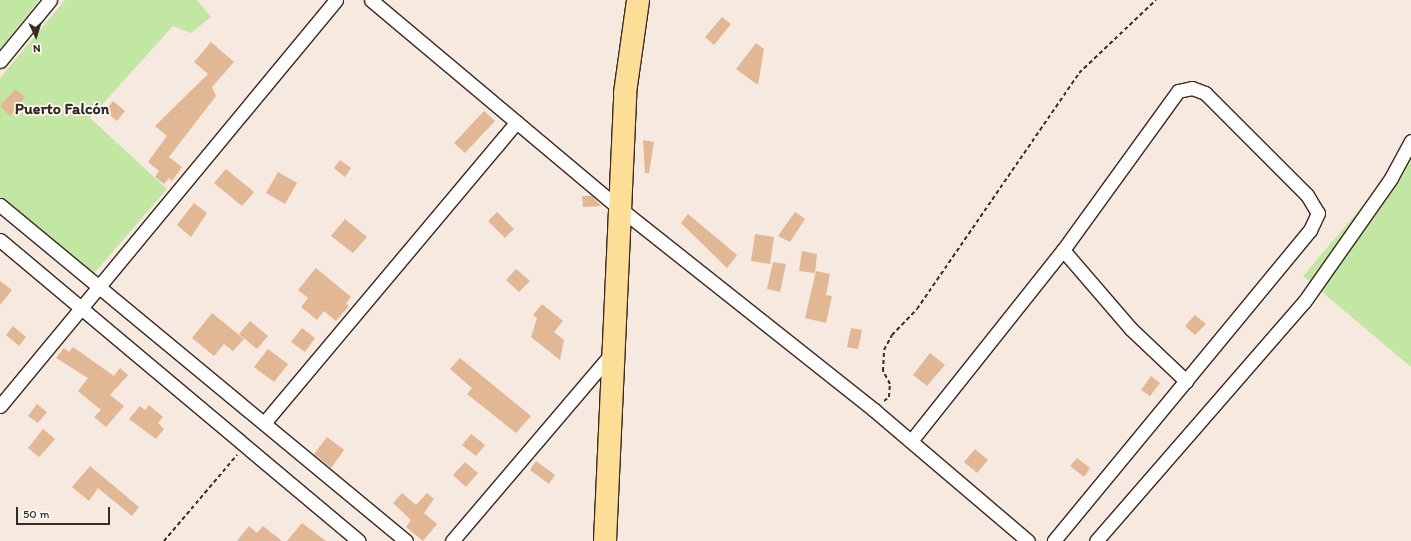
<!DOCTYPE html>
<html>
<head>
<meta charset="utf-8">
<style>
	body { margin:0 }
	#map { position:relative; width:1411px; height:541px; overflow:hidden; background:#f6e9df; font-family:Itim,sans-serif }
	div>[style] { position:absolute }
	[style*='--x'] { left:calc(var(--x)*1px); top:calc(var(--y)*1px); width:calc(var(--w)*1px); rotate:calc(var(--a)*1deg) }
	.green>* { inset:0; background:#c2e7a2 }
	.building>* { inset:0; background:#e2b793 }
	.path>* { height:2px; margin-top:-1px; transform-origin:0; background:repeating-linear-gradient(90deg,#3b2a1e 0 4px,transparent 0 7px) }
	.roads { filter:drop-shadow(1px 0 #3b2a1e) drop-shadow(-1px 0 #3b2a1e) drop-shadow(0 1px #3b2a1e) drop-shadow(0 -1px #3b2a1e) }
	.street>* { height:13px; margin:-6.5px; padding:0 6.5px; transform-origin:6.5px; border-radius:6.5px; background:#fff }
	.highway>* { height:22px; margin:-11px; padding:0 11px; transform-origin:11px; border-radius:11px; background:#fcde96 }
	span { translate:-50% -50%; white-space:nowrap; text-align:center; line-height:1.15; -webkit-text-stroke:3.5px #fff; paint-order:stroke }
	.quarter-label { font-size:16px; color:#3b2a1e; font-weight:700 }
	.north { position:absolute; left:16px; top:16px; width:40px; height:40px; -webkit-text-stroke:3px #fff; paint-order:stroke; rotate:176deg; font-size:11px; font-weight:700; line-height:16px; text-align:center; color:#3b2a1e }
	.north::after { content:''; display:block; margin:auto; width:14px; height:18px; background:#3b2a1e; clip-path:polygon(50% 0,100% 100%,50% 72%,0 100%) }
	.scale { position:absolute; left:16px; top:507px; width:94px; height:18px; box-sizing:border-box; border:2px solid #3b2a1e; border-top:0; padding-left:5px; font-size:12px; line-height:14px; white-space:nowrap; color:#3b2a1e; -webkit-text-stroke:3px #fff; paint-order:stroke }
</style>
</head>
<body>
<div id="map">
	<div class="green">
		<i style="clip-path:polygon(0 0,39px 0,0 49px)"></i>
		<i style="clip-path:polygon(65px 0,197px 0,211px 17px,191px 33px,173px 26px,90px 118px,167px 189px,89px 279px,0 204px,0 78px)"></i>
		<i style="clip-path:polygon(1411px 149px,1411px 367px,1303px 276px)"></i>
	</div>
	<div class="building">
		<i style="clip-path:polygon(722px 17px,731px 24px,714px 45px,705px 37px)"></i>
		<i style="clip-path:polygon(211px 42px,234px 62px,212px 87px,216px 96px,169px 157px,182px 167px,172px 181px,169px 178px,164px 184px,155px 177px,159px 171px,148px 162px,167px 136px,155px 126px,208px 74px,194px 62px)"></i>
		<i style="clip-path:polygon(756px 43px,764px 49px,758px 85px,736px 69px)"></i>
		<i style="clip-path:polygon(15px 89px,25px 97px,10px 116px,0 106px)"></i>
		<i style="clip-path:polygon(113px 101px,125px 111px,117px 121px,105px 111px)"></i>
		<i style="clip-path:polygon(484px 111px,495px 121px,465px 153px,454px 143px)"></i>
		<i style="clip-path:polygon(643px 140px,654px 142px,649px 173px,645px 173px)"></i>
		<i style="clip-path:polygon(340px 160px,351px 168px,345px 177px,334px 168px)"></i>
		<i style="clip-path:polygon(226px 169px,254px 192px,242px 206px,214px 183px)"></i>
		<i style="clip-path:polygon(278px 172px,297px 183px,285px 204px,266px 193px)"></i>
		<i style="clip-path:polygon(582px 196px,592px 196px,601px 206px,583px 207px)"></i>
		<i style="clip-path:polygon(194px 203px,207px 213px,191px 237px,177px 225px)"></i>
		<i style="clip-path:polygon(497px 212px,514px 229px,505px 238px,488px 221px)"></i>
		<i style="clip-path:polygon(795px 212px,805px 219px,790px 242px,778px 236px)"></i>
		<i style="clip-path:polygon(688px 214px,737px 255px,727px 268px,681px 223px)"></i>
		<i style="clip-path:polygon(345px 219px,367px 237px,353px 253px,331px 236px)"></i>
		<i style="clip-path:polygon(755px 234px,774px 237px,770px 264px,751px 261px)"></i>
		<i style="clip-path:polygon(802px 251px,817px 254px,815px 273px,799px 271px)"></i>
		<i style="clip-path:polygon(773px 262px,786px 264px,780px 292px,767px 289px)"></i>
		<i style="clip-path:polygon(316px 268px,351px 297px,346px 303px,349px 306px,336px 321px,324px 311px,317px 320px,301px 307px,308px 298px,298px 290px)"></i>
		<i style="clip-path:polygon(516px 269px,530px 281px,519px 292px,506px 280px)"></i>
		<i style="clip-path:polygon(816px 271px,830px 274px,826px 295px,832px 296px,826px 323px,805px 318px)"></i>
		<i style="clip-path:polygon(0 281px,12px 290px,0 305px)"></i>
		<i style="clip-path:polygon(542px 304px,563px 321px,554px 332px,564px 340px,560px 360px,531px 337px,537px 318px,533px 315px)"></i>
		<i style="clip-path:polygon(212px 313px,244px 339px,233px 351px,224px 344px,214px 356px,192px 338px)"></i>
		<i style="clip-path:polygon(1195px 315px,1206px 324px,1195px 335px,1185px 326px)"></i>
		<i style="clip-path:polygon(250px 321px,268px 336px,257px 349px,239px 334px)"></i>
		<i style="clip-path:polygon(13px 326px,26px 337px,19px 346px,6px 335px)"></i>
		<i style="clip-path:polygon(302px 328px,315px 338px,305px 352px,291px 342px)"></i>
		<i style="clip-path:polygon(851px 328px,862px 330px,858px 349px,847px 347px)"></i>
		<i style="clip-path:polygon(73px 347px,114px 376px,120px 368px,128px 375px,110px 395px,124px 406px,106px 427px,94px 417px,101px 410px,78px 391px,88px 378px,56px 358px,64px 348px,69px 352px)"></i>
		<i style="clip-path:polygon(268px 349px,288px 364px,274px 382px,254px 367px)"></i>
		<i style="clip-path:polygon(930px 353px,945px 365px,927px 386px,913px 375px)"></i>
		<i style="clip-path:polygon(460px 358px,531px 416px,516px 433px,467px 394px,472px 388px,450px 369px)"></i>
		<i style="clip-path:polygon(1151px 376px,1160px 383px,1150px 396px,1141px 390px)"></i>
		<i style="clip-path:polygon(37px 404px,47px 412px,38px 423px,28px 416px)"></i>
		<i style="clip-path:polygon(149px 405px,163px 417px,158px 423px,164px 429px,156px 439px,129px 419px,140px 406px,145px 410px)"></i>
		<i style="clip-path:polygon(43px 429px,55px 439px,39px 457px,28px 448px)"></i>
		<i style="clip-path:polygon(471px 434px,485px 445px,476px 456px,462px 445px)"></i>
		<i style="clip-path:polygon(327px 437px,344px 450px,331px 468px,314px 454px)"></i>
		<i style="clip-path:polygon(975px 449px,988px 460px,977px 473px,964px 462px)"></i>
		<i style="clip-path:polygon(1077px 458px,1090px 468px,1084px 477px,1070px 466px)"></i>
		<i style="clip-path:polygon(536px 461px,555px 475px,549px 484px,530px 470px)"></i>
		<i style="clip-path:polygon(465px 462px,478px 473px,466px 487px,453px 475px)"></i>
		<i style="clip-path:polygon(90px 466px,139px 507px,132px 516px,98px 488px,89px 501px,72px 487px)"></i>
		<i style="clip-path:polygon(402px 493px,416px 505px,427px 493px,434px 499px,424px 513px,437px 524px,423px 541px,406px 527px,411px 520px,393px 503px)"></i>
		<i style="clip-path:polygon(302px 523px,326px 541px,287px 541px)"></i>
		<i style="clip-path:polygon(249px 526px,257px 533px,263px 526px,282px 541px,237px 541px)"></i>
	</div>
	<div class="path">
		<i style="--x:884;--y:401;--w:6;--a:-39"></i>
		<i style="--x:889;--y:397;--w:13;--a:-86"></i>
		<i style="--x:890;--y:384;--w:15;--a:-118"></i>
		<i style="--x:883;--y:371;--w:21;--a:-87"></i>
		<i style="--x:884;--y:350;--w:17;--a:-62"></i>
		<i style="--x:892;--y:335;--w:36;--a:-46"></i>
		<i style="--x:917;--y:309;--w:286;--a:-55.5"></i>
		<i style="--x:1079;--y:73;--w:106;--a:-43.5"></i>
		<i style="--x:164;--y:541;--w:113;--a:-49.7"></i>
	</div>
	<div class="roads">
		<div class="street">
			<i style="--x:371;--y:0;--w:322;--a:40"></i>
			<i style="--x:618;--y:207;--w:327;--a:38.4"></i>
			<i style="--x:874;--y:410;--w:202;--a:40.4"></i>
			<i style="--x:0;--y:61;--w:79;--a:-50.7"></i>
			<i style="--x:0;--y:205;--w:527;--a:39.61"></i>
			<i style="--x:0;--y:240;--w:468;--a:40"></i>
			<i style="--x:1063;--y:250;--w:104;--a:49.3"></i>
			<i style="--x:1131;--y:329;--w:76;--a:43.4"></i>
			<i style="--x:0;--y:406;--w:527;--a:-50.39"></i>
			<i style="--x:264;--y:423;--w:393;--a:-50"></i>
			<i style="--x:911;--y:441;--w:244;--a:-51.5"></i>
			<i style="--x:1063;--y:250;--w:196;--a:-54.1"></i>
			<i style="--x:1178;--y:91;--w:14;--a:-12"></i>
			<i style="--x:1192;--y:88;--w:14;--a:21"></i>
			<i style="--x:1205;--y:93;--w:144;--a:45"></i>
			<i style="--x:1307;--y:195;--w:21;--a:59"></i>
			<i style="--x:1318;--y:213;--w:19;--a:115"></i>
			<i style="--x:1310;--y:230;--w:403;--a:129.5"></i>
			<i style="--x:452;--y:541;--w:247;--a:-49.6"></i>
			<i style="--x:1096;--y:541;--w:317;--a:-49"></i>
			<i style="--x:1304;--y:302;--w:151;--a:-54.9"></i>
			<i style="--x:1391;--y:178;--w:42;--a:-61.6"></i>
		</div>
		<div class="highway">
			<i style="--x:605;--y:541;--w:448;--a:-87.4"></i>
			<i style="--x:625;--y:93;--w:94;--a:-82"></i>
		</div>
	</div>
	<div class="quarter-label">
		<span style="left:62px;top:109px">Puerto Falcón</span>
	</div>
	<div class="north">N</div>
	<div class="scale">50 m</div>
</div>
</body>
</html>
